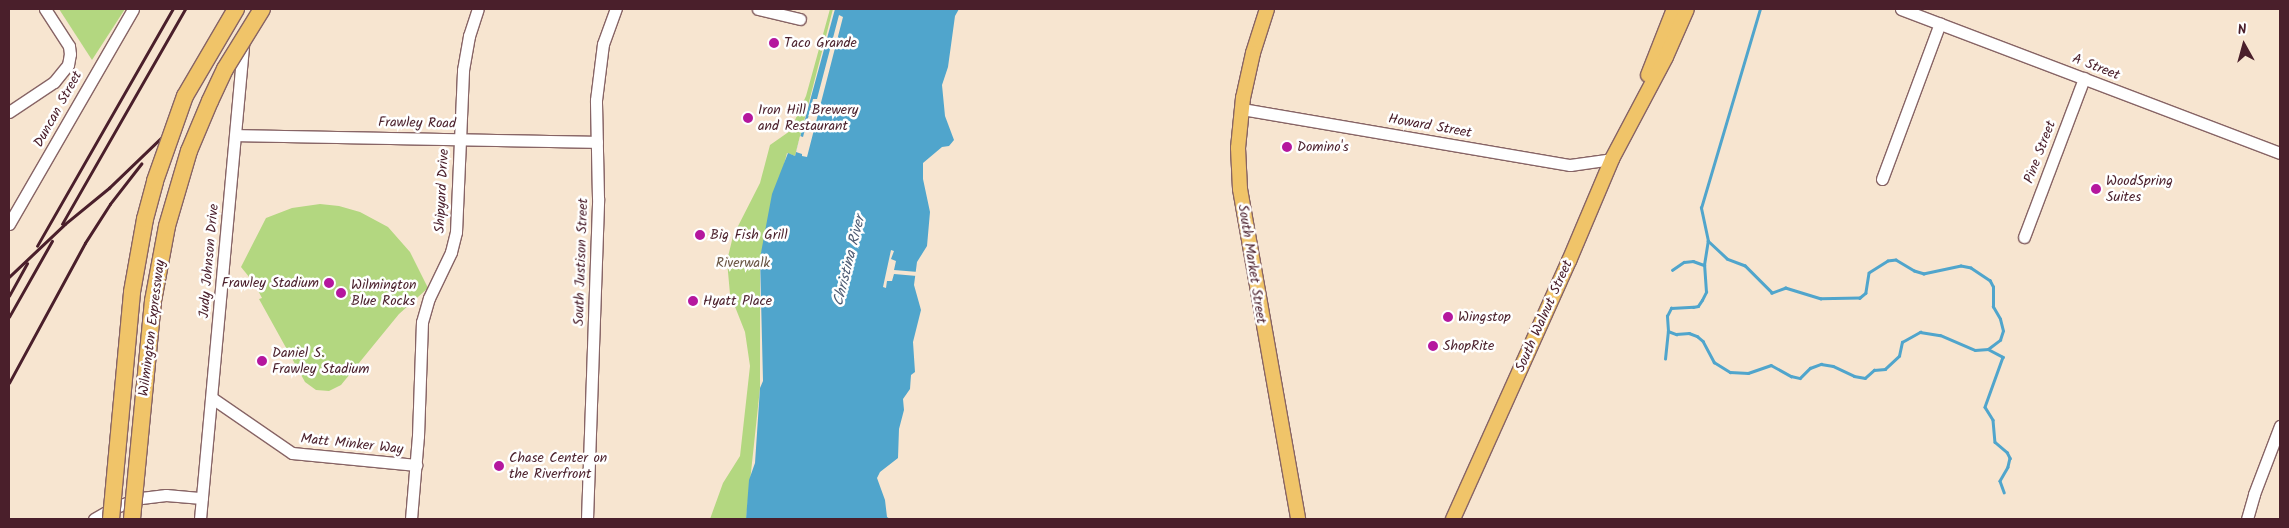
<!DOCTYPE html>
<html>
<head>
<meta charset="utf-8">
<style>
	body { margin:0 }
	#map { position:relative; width:2289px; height:528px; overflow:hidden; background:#f7e5d0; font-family:Kalam,sans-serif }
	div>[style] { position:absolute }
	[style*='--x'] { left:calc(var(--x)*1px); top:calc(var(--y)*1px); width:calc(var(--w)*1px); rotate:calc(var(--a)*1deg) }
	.green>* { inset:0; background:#b3d780 }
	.water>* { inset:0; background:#50a5cc }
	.pier>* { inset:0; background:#f7e5d0 }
	.stream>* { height:2.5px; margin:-1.25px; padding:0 1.25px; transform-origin:1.25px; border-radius:1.25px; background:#50a5cc }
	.roads { filter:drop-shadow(1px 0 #876465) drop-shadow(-1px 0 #876465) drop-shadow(0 1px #876465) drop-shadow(0 -1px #876465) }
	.minor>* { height:11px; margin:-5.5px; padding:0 5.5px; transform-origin:5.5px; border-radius:5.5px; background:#fff }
	.major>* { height:14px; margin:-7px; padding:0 7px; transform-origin:7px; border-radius:7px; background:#f0c469 }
	.rail>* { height:2.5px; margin:-1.25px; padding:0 1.25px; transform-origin:1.25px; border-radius:1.25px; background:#4a1f2b }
	.bridges { filter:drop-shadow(1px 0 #876465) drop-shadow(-1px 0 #876465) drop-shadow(0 1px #876465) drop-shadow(0 -1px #876465) }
	.highway-bridge>* { height:16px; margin:-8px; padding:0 8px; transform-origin:8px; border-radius:8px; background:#f0c469 }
	.dots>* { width:14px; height:14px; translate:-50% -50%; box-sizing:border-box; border:2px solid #fff; border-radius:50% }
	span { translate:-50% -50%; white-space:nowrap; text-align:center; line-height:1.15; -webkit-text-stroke:5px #fff; paint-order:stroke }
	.poi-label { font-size:14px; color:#4a1f2b }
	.left { translate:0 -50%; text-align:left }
	.right { translate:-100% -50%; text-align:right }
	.street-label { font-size:14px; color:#4a1f2b }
	.park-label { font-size:14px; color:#6a5644 }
	.water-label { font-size:15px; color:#4d5b73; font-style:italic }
	.frame { position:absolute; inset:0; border:10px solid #4a1f2b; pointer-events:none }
	.north { position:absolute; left:2219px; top:20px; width:50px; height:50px; -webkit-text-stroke:4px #fff; paint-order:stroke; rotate:353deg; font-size:14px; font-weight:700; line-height:20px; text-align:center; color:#4a1f2b }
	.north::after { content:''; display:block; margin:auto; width:18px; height:22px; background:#4a1f2b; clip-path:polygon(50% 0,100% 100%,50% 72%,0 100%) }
</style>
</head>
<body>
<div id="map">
	<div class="green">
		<i style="clip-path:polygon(59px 9px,125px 9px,92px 60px)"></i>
		<i style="clip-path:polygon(830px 9px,833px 9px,795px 156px,787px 153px,760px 258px,760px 388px,746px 519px,710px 519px,723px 483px,740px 456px,750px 366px,745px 332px,730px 294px,727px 261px,733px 236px,760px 183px,770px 145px,790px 131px,806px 96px)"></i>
		<i style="clip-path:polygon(320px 204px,339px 206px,360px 212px,388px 227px,410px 252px,428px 288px,399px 314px,341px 385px,329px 391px,316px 390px,305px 382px,259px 299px,262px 298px,254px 283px,241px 267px,266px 218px,292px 208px)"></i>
	</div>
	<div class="water">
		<i style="clip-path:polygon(835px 9px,959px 9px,955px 16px,948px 67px,942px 85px,945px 116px,954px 140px,949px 146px,942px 147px,923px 163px,923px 179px,930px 212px,927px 246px,917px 262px,914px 285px,921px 310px,913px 342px,915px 372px,911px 375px,910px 389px,903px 399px,904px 410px,899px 429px,898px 458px,880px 472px,877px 478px,885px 500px,887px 517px,890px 519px,746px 519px,749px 480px,755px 463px,760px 388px,763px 381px,760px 258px,772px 194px,788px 153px,795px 156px)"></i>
	</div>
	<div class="pier">
		<i style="clip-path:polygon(839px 15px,843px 17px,807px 157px,802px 156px,802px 154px,796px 152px,800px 136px,803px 137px,813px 99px,817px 99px)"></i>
		<i style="clip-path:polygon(891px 250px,894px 251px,891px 259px,896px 261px,894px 270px,918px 272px,917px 276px,894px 274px,892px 281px,887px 281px,886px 288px,883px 287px)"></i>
	</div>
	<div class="stream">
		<i style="--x:1672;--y:270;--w:14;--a:-34"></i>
		<i style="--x:1684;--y:262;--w:9;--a:-6"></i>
		<i style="--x:1693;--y:261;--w:12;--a:20"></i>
		<i style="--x:1704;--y:265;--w:24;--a:-81"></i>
		<i style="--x:1708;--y:241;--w:34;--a:-102"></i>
		<i style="--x:1701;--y:208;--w:208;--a:-73.5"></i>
		<i style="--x:1668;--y:331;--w:9;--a:21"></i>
		<i style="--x:1676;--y:334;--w:13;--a:-4"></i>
		<i style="--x:1689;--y:333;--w:9;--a:21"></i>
		<i style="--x:1697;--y:336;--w:8;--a:40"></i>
		<i style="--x:1703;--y:341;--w:24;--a:62"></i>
		<i style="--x:1714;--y:362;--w:19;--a:32"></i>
		<i style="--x:1730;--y:372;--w:18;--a:3"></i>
		<i style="--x:1748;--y:373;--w:24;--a:-19"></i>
		<i style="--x:1771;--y:365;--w:23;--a:29"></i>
		<i style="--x:1791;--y:376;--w:9;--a:13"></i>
		<i style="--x:1800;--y:378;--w:14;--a:-45"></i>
		<i style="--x:1810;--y:368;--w:12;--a:-20"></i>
		<i style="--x:1821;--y:364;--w:12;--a:9"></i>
		<i style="--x:1833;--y:366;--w:23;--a:25"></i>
		<i style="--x:1854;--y:376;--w:11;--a:10"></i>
		<i style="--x:1865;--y:378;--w:12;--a:-42"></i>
		<i style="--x:1874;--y:370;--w:11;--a:-5"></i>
		<i style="--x:1885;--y:369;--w:19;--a:-43"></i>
		<i style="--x:1899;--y:356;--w:14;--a:-78"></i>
		<i style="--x:1902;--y:342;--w:21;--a:-29"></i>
		<i style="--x:1920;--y:332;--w:20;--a:9"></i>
		<i style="--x:1940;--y:335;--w:38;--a:23"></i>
		<i style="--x:1975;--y:350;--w:13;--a:-4"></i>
		<i style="--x:1988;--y:349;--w:15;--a:-37"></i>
		<i style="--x:2000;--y:340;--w:9;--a:-72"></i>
		<i style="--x:2003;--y:331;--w:12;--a:-104"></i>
		<i style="--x:2000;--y:319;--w:14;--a:-120"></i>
		<i style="--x:1993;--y:307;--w:20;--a:-90"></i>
		<i style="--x:1993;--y:287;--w:7;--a:-117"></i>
		<i style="--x:1990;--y:281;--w:23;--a:-146"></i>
		<i style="--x:1971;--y:268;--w:10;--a:-169"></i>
		<i style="--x:1961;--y:266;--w:38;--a:168"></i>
		<i style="--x:1924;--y:274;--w:10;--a:-163"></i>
		<i style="--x:1914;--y:271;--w:21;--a:-149"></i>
		<i style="--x:1896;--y:260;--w:8;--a:173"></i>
		<i style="--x:1888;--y:261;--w:22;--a:148"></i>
		<i style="--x:1869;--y:273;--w:20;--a:99"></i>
		<i style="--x:1866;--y:293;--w:8;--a:140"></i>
		<i style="--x:1860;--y:298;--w:39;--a:179"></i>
		<i style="--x:1821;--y:299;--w:37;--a:-163"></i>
		<i style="--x:1786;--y:288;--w:15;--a:160"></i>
		<i style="--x:1772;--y:293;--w:38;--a:-135"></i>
		<i style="--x:1745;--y:266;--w:19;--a:-159"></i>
		<i style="--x:1727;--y:259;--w:26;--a:-137"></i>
		<i style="--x:1988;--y:349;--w:17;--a:28"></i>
		<i style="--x:2003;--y:357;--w:53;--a:109.8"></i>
		<i style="--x:1985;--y:407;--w:15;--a:58"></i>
		<i style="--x:1993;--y:420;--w:22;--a:85"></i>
		<i style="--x:1995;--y:442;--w:16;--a:40"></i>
		<i style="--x:2007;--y:452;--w:7;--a:63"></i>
		<i style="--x:2010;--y:458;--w:9;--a:103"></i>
		<i style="--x:2008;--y:467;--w:16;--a:120"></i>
		<i style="--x:2000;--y:481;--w:12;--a:70"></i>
		<i style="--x:1665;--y:359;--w:28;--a:-84"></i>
		<i style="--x:1668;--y:331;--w:15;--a:-94"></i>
		<i style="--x:1667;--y:316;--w:9;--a:-63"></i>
		<i style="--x:1671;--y:308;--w:22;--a:-3"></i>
		<i style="--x:1693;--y:307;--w:5;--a:-11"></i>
		<i style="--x:1698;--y:306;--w:7;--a:-56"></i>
		<i style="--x:1702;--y:300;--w:9;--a:-63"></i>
		<i style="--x:1706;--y:292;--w:27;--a:-94"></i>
	</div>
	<div class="roads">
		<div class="minor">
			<i style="--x:758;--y:9;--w:43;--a:13.4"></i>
			<i style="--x:1901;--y:9;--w:405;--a:20.8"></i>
			<i style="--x:1242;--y:109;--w:333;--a:9.7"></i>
			<i style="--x:1570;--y:165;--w:42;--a:-8.1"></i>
			<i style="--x:9;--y:112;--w:54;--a:-33.7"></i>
			<i style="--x:54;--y:82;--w:22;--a:-51"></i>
			<i style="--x:68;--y:65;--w:11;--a:-80"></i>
			<i style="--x:70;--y:54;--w:8;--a:-97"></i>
			<i style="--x:69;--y:46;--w:44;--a:-123"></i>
			<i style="--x:236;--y:135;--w:361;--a:1.1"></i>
			<i style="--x:1882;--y:179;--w:166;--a:-69.6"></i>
			<i style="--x:9;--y:224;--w:248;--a:-60"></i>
			<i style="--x:2024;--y:237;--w:170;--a:-69.3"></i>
			<i style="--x:212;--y:398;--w:97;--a:34.5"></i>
			<i style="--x:292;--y:453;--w:125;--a:5.5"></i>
			<i style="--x:94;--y:519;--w:22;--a:-30"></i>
			<i style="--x:113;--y:508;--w:30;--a:-20"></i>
			<i style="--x:141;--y:498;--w:25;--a:-7"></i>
			<i style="--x:166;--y:495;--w:36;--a:5"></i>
			<i style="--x:200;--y:519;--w:478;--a:-84.8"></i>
			<i style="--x:411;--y:519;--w:83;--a:-85.2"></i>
			<i style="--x:418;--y:436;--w:114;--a:-88"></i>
			<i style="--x:422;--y:322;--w:25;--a:-74"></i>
			<i style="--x:429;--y:298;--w:51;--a:-64.4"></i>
			<i style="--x:451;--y:252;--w:21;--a:-76"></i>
			<i style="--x:456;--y:232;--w:162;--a:-87.5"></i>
			<i style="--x:463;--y:70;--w:35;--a:-80"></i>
			<i style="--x:469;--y:36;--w:28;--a:-72"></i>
			<i style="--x:587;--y:519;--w:321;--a:-88"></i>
			<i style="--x:598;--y:198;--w:98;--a:-91.2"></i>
			<i style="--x:596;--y:100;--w:56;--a:-82.9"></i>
			<i style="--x:603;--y:44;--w:37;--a:-70"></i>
			<i style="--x:2247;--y:519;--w:26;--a:-74"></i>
			<i style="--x:2254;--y:494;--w:73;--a:-69.1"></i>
		</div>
		<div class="major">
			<i style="--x:1267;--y:9;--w:46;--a:107.7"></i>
			<i style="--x:1253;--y:53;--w:46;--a:102.5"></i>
			<i style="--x:1243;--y:98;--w:50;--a:95.7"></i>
			<i style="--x:1238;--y:148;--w:41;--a:87.2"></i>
			<i style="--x:1240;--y:189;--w:335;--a:80"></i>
			<i style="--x:1648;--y:75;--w:71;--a:-68.5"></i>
			<i style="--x:1453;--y:519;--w:283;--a:-65.8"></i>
			<i style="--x:1569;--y:261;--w:111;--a:-67.1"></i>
			<i style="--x:1612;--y:159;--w:115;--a:-62.1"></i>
			<i style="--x:1666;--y:57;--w:52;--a:-66.4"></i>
		</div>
	</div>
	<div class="rail">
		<i style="--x:62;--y:224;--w:248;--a:-60.2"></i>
		<i style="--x:37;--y:246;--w:273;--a:-60.2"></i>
		<i style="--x:9;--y:277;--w:77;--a:-43.4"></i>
		<i style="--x:65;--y:224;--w:57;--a:-39.3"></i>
		<i style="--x:109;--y:188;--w:76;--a:-43.9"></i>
		<i style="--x:164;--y:135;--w:57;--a:-55.8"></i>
		<i style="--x:196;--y:88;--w:91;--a:-59.8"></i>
		<i style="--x:9;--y:296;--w:37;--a:-61"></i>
		<i style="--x:9;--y:317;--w:87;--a:-60.5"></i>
		<i style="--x:9;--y:383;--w:159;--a:-61.5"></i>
		<i style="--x:85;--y:243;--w:46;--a:-57.3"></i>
		<i style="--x:110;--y:204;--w:51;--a:-52.2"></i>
	</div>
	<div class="bridges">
		<div class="highway-bridge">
			<i style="--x:111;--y:519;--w:228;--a:-84.7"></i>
			<i style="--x:132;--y:292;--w:74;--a:-79.9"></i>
			<i style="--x:145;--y:219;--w:39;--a:-75"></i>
			<i style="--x:155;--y:181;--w:90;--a:-70.6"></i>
			<i style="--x:185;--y:96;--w:101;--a:-59.6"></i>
			<i style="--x:132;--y:519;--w:219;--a:-84.5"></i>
			<i style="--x:153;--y:301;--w:76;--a:-79.4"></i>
			<i style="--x:167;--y:226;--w:78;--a:-73.7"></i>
			<i style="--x:189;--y:151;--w:54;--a:-67.2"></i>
			<i style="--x:210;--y:101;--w:35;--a:-65"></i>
			<i style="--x:225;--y:69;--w:70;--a:-58.3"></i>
		</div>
	</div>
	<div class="dots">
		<i style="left:774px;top:43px;background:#b5179e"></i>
		<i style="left:748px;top:118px;background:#b5179e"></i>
		<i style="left:1287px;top:147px;background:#b5179e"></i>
		<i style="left:2096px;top:189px;background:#b5179e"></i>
		<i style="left:700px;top:235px;background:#b5179e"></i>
		<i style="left:329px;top:283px;background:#b5179e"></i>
		<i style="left:341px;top:293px;background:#b5179e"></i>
		<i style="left:693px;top:301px;background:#b5179e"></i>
		<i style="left:1448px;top:317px;background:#b5179e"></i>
		<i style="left:1433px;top:346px;background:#b5179e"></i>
		<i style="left:262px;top:361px;background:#b5179e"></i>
		<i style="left:499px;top:466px;background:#b5179e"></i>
	</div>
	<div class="poi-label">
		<span class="left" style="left:784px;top:43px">Taco Grande</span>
		<span class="left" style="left:758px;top:118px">Iron Hill Brewery<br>and Restaurant</span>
		<span class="left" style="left:1297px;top:147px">Domino's</span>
		<span class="left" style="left:2106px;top:189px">WoodSpring<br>Suites</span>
		<span class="left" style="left:710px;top:235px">Big Fish Grill</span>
		<span class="right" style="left:319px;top:283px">Frawley Stadium</span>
		<span class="left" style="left:351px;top:293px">Wilmington<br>Blue Rocks</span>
		<span class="left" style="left:703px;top:301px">Hyatt Place</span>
		<span class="left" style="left:1458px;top:317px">Wingstop</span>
		<span class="left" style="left:1443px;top:346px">ShopRite</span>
		<span class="left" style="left:272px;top:361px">Daniel S.<br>Frawley Stadium</span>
		<span class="left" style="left:509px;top:466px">Chase Center on<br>the Riverfront</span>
	</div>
	<div class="street-label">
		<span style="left:2096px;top:67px;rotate:21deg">A Street</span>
		<span style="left:58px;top:109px;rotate:-61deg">Duncan Street</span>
		<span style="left:417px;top:123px;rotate:1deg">Frawley Road</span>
		<span style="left:1430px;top:126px;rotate:10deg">Howard Street</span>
		<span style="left:2040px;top:152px;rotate:-69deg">Pine Street</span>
		<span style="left:442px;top:191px;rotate:-87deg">Shipyard Drive</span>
		<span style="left:209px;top:261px;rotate:-85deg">Judy Johnson Drive</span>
		<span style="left:581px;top:262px;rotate:-88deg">South Justison Street</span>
		<span style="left:1252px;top:264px;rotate:81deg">South Market Street</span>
		<span style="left:1544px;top:316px;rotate:-66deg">South Walnut Street</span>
		<span style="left:152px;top:328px;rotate:-83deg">Wilmington Expressway</span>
		<span style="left:352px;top:444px;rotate:6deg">Matt Minker Way</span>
	</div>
	<div class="park-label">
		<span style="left:743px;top:263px">Riverwalk</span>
	</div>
	<div class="water-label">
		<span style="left:850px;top:261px;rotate:-76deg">Christina River</span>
	</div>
	<div class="frame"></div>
	<div class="north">N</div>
</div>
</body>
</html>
